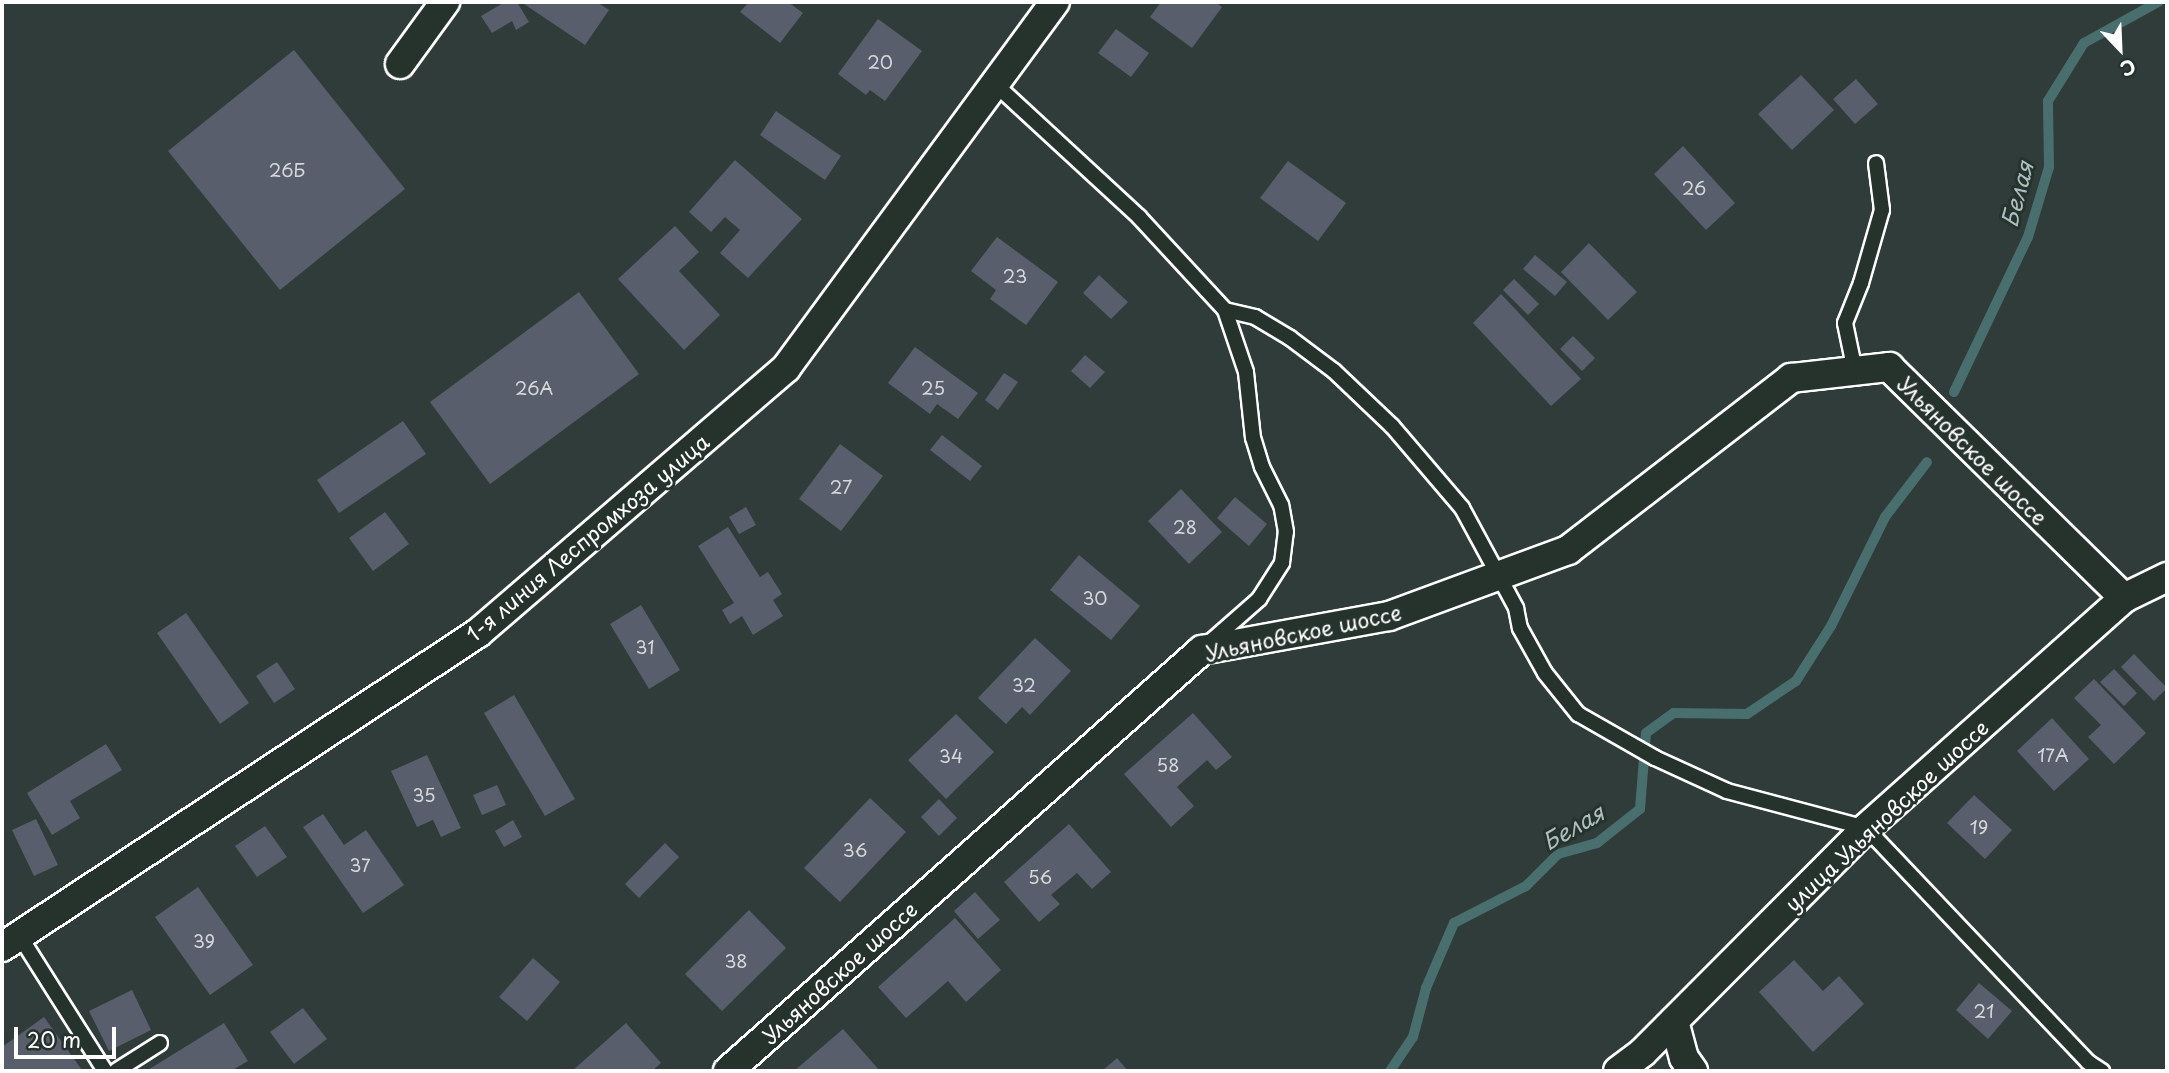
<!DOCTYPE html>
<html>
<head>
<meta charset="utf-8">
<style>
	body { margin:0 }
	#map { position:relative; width:2169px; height:1073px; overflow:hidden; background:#303c39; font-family:"Playpen Sans",sans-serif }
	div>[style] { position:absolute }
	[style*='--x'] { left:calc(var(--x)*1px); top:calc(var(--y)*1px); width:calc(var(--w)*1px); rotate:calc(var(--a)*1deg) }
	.stream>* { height:10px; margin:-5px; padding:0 5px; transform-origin:5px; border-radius:5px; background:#496e6e }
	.building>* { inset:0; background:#585e6b }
	.roads { filter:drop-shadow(2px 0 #fff) drop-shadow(-2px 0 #fff) drop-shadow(0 2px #fff) drop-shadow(0 -2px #fff) }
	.service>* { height:14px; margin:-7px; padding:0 7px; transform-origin:7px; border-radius:7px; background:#26332d }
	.minor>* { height:28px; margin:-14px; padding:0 14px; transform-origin:14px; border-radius:14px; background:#26332d }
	span { translate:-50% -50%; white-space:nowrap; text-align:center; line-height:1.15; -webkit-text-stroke:6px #26332d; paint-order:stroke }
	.number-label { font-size:18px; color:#d5d7da }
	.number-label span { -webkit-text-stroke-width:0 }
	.street-label { font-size:21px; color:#fff }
	.water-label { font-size:23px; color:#adbebe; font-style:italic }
	.frame { position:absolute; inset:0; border:4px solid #fff; pointer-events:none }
	.north { position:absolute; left:2085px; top:14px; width:70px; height:70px; -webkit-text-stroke:5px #26332d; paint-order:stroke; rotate:157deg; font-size:19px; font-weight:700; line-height:28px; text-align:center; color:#fff }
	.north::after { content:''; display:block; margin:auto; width:24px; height:32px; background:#fff; clip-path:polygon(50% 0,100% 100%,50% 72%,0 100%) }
	.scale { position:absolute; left:14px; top:1027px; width:102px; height:32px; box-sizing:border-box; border:4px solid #fff; border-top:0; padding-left:9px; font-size:21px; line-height:24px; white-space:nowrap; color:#fff; -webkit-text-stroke:5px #26332d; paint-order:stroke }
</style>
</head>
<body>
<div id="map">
	<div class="stream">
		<i style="--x:1954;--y:392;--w:172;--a:-64.5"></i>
		<i style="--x:2028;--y:237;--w:73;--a:-73.3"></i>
		<i style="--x:2049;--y:167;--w:66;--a:-90.9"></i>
		<i style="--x:2048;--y:101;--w:68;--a:-58.2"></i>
		<i style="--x:2084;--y:43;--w:85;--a:-29"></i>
		<i style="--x:1390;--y:1071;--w:41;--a:-55.9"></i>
		<i style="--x:1413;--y:1037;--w:51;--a:-75.1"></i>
		<i style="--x:1426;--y:988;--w:71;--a:-66.7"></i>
		<i style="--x:1454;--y:923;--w:81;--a:-27.2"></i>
		<i style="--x:1526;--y:886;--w:45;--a:-45"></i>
		<i style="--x:1558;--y:854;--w:41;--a:-15.8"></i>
		<i style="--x:1597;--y:843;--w:55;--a:-38.3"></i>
		<i style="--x:1640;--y:809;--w:76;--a:-85.5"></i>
		<i style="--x:1646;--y:733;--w:34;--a:-36"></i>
		<i style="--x:1674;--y:713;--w:73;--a:0.8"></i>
		<i style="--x:1747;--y:714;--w:59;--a:-34"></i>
		<i style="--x:1796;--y:681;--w:65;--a:-57.5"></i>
		<i style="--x:1831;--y:626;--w:122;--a:-63.6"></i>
		<i style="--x:1885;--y:517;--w:69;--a:-52.6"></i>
	</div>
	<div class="building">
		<i style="clip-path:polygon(505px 2px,517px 2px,529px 22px,516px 30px,512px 21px,492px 33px,481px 16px)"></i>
		<i style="clip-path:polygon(521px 2px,597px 2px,609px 10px,585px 45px)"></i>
		<i style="clip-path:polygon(749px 2px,788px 2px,803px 13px,780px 43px,740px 12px)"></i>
		<i style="clip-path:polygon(1161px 2px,1215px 2px,1222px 7px,1192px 48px,1150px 17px)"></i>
		<i style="clip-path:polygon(878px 19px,922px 51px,885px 101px,870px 90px,866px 95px,838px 74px)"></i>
		<i style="clip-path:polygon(1116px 29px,1149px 53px,1131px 77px,1098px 53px)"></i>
		<i style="clip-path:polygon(294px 50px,405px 189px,280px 290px,168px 151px)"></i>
		<i style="clip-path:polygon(1801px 75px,1834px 110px,1792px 150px,1758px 114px)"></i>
		<i style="clip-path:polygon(1856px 79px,1878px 104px,1855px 124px,1833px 99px)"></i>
		<i style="clip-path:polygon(776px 111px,841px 156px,825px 180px,760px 135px)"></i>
		<i style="clip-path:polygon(1683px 146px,1735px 203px,1706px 230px,1654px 174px)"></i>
		<i style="clip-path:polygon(735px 160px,802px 219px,748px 278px,720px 253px,740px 230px,725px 217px,711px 232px,689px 212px)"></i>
		<i style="clip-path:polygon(1288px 161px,1346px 203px,1318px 241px,1260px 198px)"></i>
		<i style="clip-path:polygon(675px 226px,699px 252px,679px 271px,720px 315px,684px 350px,618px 279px)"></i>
		<i style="clip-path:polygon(997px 237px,1058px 282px,1026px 325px,990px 299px,996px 290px,971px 271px)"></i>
		<i style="clip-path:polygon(1589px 243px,1637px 292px,1608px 320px,1561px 272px)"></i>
		<i style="clip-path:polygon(1535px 255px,1567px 282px,1555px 296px,1523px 269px)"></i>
		<i style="clip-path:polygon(1099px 275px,1128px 302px,1111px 319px,1083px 293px)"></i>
		<i style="clip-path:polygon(1514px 279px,1539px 304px,1528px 315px,1503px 290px)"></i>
		<i style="clip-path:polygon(579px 292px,639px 374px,490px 484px,430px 402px)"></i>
		<i style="clip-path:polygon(1501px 294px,1581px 379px,1551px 406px,1473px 323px)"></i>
		<i style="clip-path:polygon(1573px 336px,1595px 358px,1582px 371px,1560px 349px)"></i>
		<i style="clip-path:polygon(915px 347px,978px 393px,958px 419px,937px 404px,930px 414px,888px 383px)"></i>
		<i style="clip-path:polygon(1085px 355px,1105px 372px,1090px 388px,1071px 371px)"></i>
		<i style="clip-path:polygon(1004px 373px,1018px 382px,998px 410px,985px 400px)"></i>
		<i style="clip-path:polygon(403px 421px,426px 454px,339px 513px,317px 480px)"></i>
		<i style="clip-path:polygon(942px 435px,982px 466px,970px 481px,930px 450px)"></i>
		<i style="clip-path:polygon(840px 444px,883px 476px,841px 531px,799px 499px)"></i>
		<i style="clip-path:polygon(1181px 489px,1222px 532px,1189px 564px,1148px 521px)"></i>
		<i style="clip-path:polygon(1235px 497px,1267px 524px,1249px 546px,1217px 518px)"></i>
		<i style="clip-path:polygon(746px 507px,756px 525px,739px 534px,729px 517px)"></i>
		<i style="clip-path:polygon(385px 512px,409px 544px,373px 571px,349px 538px)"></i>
		<i style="clip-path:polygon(728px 527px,760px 577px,768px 572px,782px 594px,773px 600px,783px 616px,753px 635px,742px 616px,730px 624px,722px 610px,734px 603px,698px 546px)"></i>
		<i style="clip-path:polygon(1079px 555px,1140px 606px,1111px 640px,1050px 590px)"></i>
		<i style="clip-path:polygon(641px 605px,680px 670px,649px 689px,610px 624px)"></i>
		<i style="clip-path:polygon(186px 613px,249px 703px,220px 724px,157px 633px)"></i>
		<i style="clip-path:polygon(1035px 638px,1071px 671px,1030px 715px,1022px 707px,1006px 724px,978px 698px)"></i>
		<i style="clip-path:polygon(2134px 654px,2167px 688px,2154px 701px,2121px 667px)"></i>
		<i style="clip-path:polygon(277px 662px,295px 689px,274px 703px,256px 676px)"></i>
		<i style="clip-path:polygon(2114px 669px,2137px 693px,2124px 706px,2100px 682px)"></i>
		<i style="clip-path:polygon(2094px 679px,2146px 733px,2114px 764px,2088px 737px,2101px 725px,2074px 698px)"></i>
		<i style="clip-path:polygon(514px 695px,575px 799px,545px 816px,484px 713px)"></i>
		<i style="clip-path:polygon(1193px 713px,1232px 757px,1216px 770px,1207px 760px,1177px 787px,1194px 806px,1171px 827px,1124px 774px)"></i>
		<i style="clip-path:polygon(956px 714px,994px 752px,946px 799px,908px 760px)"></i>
		<i style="clip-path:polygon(2052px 718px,2089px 759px,2054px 791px,2017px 751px)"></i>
		<i style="clip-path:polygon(106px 744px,122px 770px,70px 801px,80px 818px,52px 835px,27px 793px)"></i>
		<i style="clip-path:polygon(427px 755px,461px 828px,441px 837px,433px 820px,417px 827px,391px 771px)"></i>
		<i style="clip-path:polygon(497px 785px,506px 805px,482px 815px,473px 795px)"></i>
		<i style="clip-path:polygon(1974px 795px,2012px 830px,1985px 859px,1947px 823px)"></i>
		<i style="clip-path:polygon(870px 798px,906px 832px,840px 902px,804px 868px)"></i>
		<i style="clip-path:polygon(939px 799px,957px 818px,939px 836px,921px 817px)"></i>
		<i style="clip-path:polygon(323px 814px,344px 845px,366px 830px,404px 885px,363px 913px,303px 827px)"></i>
		<i style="clip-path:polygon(36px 819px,58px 865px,34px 876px,12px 830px)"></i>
		<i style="clip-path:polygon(513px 820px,522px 837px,504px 847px,495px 831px)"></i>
		<i style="clip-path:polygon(1069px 824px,1111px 872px,1092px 889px,1077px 873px,1051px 895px,1060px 904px,1039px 922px,1004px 882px)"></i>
		<i style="clip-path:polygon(265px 826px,287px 857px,257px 877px,235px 846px)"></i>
		<i style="clip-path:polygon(665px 843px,679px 857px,639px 898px,625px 884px)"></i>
		<i style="clip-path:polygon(198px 887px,253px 965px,210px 995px,155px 917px)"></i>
		<i style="clip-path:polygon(975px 892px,1000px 920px,978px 939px,954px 911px)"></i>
		<i style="clip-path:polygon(749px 910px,786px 948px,722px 1011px,685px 974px)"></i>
		<i style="clip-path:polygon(955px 918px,1001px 970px,966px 1002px,948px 981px,906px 1018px,878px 987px)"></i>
		<i style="clip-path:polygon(533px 958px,560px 982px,527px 1021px,499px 997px)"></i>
		<i style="clip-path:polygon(1794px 960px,1823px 991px,1839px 976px,1864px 1004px,1813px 1052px,1759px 992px)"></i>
		<i style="clip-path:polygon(1979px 983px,2012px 1011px,1988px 1039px,1956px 1010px)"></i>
		<i style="clip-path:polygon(132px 990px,151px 1030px,109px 1051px,89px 1011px)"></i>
		<i style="clip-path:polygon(303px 1008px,327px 1039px,294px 1064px,270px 1032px)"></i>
		<i style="clip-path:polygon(44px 1017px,82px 1070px,2px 1071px,2px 1047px)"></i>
		<i style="clip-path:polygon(224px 1023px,248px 1061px,231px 1071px,146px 1071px)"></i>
		<i style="clip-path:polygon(626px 1023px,661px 1063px,652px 1071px,572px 1071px)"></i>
		<i style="clip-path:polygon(843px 1029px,880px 1071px,794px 1071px)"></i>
		<i style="clip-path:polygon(1117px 1058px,1128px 1071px,1102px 1071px)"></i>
	</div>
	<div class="roads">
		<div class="service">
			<i style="--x:995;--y:84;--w:196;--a:42.7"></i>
			<i style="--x:1139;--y:217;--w:127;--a:47.2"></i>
			<i style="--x:1225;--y:310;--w:31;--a:13"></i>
			<i style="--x:1255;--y:317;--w:41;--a:31"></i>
			<i style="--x:1290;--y:338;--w:55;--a:36.9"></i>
			<i style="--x:1334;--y:371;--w:80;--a:43.5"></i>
			<i style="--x:1392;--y:426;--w:108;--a:49.5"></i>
			<i style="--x:1462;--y:508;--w:114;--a:61.6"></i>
			<i style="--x:1516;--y:608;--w:20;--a:79"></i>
			<i style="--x:1520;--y:628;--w:51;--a:60.9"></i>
			<i style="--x:1545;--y:673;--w:53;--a:51.2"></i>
			<i style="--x:1578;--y:714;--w:89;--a:29.7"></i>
			<i style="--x:1655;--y:758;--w:79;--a:24.6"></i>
			<i style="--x:1727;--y:791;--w:144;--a:14.9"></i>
			<i style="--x:1866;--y:828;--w:323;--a:46.5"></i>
			<i style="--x:2088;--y:1062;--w:17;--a:33"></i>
			<i style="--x:1855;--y:371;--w:49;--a:-101.8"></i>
			<i style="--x:1845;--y:323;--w:43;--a:-68.2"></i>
			<i style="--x:1861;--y:283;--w:76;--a:-74"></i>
			<i style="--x:1882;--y:210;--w:47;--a:-97.3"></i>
			<i style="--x:1209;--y:643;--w:67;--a:-41.3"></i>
			<i style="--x:1259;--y:599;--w:43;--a:-57.4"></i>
			<i style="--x:1282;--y:563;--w:31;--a:-83"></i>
			<i style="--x:1286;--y:532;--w:27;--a:-100"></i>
			<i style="--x:1281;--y:505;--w:42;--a:-116.6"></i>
			<i style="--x:1262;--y:467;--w:30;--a:-107"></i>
			<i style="--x:1253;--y:438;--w:66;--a:-96.1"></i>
			<i style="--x:1246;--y:372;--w:65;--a:-108.7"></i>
			<i style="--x:19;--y:935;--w:161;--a:57.7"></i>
			<i style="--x:116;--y:1071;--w:52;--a:-32.5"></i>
		</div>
		<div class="minor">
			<i style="--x:400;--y:64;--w:77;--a:-54"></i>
			<i style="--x:2;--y:947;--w:570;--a:-33.41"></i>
			<i style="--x:478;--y:633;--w:406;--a:-40.7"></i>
			<i style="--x:786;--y:368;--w:454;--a:-53.7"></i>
			<i style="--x:1674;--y:1021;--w:38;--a:75"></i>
			<i style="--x:1684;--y:1058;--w:16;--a:55"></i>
			<i style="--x:728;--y:1071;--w:634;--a:-41.61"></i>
			<i style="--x:1202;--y:650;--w:190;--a:-10.3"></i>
			<i style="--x:1389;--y:616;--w:191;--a:-20.2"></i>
			<i style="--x:1568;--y:550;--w:282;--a:-37.6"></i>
			<i style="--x:1791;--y:378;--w:99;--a:-6.4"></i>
			<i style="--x:1889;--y:367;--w:330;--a:44.5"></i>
			<i style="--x:1618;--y:1071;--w:31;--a:-37"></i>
			<i style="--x:1643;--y:1052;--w:316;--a:-45.1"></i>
			<i style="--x:1866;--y:828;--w:346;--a:-41.7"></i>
			<i style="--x:2124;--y:598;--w:48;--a:-26"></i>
		</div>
	</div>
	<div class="number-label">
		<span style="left:880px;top:62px">20</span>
		<span style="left:287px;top:170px">26Б</span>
		<span style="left:1694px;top:188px">26</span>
		<span style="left:1015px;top:276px">23</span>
		<span style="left:534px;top:388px">26А</span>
		<span style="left:933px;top:388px">25</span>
		<span style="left:841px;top:487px">27</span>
		<span style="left:1185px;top:527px">28</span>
		<span style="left:1095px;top:598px">30</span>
		<span style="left:645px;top:647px">31</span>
		<span style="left:1024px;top:685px">32</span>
		<span style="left:2053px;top:755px">17А</span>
		<span style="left:951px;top:756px">34</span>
		<span style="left:1168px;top:765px">58</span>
		<span style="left:424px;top:795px">35</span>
		<span style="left:1979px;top:827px">19</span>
		<span style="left:855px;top:850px">36</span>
		<span style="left:360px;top:865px">37</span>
		<span style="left:1040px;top:877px">56</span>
		<span style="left:204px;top:941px">39</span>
		<span style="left:736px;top:961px">38</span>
		<span style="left:1984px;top:1011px">21</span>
	</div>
	<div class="street-label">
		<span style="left:1973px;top:450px;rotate:45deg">Ульяновское шоссе</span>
		<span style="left:587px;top:537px;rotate:-40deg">1-я линия Леспромхоза улица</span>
		<span style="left:1303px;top:632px;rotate:-12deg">Ульяновское шоссе</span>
		<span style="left:1886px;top:815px;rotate:-43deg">улица Ульяновское шоссе</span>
		<span style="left:839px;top:972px;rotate:-42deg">Ульяновское шоссе</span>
	</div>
	<div class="water-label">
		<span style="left:2017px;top:194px;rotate:-75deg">Белая</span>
		<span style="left:1573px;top:827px;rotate:-30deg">Белая</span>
	</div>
	<div class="frame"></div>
	<div class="north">С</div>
	<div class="scale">20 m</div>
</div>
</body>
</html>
